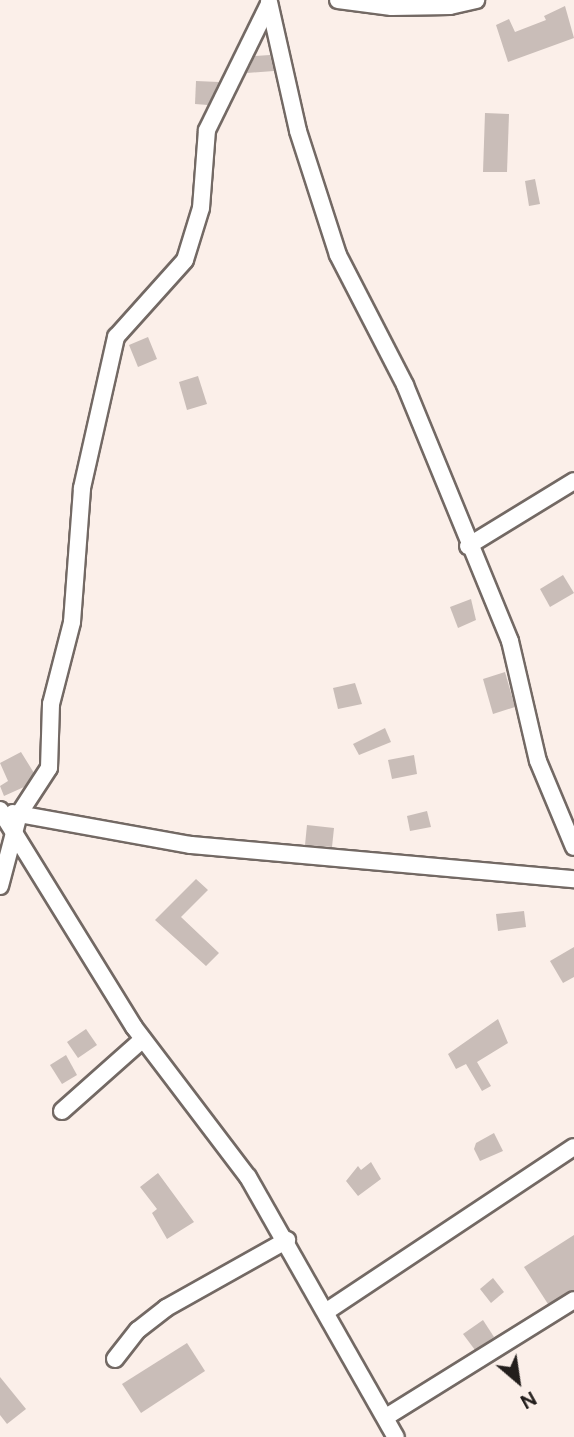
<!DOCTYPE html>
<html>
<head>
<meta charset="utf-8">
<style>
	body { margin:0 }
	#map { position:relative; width:574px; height:1437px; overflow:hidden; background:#fbefe9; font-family:Figtree,sans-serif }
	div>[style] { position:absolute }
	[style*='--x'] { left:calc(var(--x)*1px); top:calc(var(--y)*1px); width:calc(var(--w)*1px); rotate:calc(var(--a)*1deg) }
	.building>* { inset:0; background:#c9bdb8 }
	.roads { filter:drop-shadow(2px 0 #736964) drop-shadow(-2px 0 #736964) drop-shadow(0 2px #736964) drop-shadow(0 -2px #736964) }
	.minor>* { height:16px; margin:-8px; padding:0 8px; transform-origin:8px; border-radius:8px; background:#fff }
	span { translate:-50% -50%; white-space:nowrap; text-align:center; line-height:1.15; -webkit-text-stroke:5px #fbefe9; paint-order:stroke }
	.north { position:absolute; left:483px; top:1346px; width:70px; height:70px; -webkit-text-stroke:5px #fbefe9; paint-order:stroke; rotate:151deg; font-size:19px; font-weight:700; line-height:28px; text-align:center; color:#231e1c }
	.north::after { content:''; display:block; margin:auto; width:24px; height:32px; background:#231e1c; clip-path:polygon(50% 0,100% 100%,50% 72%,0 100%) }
</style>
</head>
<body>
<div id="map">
	<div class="building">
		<i style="clip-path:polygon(565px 6px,574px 38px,508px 62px,496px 25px,509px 19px,515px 32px,546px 20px,544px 16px)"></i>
		<i style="clip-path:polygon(270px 55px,274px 71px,247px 73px,255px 56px)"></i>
		<i style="clip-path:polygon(196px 81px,219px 82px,208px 105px,195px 104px)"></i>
		<i style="clip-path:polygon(485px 113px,509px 114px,507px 172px,483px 172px)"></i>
		<i style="clip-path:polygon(535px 179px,540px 204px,529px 206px,525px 181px)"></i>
		<i style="clip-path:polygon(148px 337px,157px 359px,138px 367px,129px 345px)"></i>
		<i style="clip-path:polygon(198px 376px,207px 404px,187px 410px,179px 382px)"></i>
		<i style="clip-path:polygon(563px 575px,574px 593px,550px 607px,540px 589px)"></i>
		<i style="clip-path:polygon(471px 599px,476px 620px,458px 628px,450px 607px)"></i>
		<i style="clip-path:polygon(505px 672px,515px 707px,493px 714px,483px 679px)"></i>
		<i style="clip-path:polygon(355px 683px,362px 704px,338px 709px,333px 688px)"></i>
		<i style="clip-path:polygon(385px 728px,391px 742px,359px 755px,353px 744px)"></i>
		<i style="clip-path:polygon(21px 752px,34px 773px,24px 787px,4px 796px,0 786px,8px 781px,0 763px)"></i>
		<i style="clip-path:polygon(414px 755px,417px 774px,392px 779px,388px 760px)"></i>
		<i style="clip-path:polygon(427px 811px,431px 827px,410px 831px,407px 816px)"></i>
		<i style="clip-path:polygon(307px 825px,334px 828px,332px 847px,305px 845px)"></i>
		<i style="clip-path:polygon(196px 879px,208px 890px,181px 917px,219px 953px,206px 966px,155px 920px)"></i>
		<i style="clip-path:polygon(524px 911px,526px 927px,498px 931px,496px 914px)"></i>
		<i style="clip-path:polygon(574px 947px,574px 977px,563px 983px,550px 961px)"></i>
		<i style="clip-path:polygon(498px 1019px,508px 1043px,477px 1062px,491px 1086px,482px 1091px,466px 1064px,456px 1069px,448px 1054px)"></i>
		<i style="clip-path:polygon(86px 1029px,97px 1045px,78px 1058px,67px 1042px)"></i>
		<i style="clip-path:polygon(66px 1055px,77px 1075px,62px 1084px,50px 1065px)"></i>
		<i style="clip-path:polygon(494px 1133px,503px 1151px,480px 1161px,474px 1149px,476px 1143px)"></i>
		<i style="clip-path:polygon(371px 1162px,381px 1179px,358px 1196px,346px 1181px,358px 1166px,361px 1170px)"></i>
		<i style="clip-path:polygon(158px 1173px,194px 1222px,167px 1239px,152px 1213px,157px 1209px,140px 1187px)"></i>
		<i style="clip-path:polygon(574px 1235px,574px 1290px,548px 1304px,524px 1267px)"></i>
		<i style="clip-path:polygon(493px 1278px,504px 1292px,491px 1303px,480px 1289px)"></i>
		<i style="clip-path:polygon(483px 1320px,494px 1337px,475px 1350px,463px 1334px)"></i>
		<i style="clip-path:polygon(187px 1343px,205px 1371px,141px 1413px,122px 1384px)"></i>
		<i style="clip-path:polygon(0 1377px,26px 1409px,7px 1424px,0 1415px)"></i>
	</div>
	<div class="roads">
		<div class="minor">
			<i style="--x:338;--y:0;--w:54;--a:7.4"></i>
			<i style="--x:392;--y:7;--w:58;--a:-1"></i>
			<i style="--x:450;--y:6;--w:27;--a:-13"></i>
			<i style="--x:269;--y:2;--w:132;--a:77.3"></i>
			<i style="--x:298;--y:131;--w:130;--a:72.1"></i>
			<i style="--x:338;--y:255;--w:146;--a:62.7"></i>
			<i style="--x:405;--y:385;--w:277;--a:67.7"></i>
			<i style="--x:510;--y:641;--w:123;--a:76.9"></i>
			<i style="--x:538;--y:761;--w:93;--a:67.3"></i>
			<i style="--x:468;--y:546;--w:124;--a:-31.5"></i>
			<i style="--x:0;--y:810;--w:255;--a:58.3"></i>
			<i style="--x:134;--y:1027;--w:188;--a:52.8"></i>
			<i style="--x:248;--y:1177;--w:299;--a:60.4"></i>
			<i style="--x:13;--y:813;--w:181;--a:10.2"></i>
			<i style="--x:191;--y:845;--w:385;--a:5.1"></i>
			<i style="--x:0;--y:886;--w:74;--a:-75.2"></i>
			<i style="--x:19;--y:814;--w:55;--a:-56.9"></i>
			<i style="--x:49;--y:768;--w:64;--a:-88.2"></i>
			<i style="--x:51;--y:704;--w:85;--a:-75.6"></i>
			<i style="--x:72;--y:622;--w:134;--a:-85.7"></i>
			<i style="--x:82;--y:488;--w:155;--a:-77.3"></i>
			<i style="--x:116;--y:337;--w:103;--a:-48.1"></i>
			<i style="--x:185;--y:260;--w:54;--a:-72.9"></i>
			<i style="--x:201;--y:208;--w:78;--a:-85.6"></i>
			<i style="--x:207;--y:130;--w:140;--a:-63.8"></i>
			<i style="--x:62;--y:1111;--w:108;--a:-41.6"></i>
			<i style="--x:327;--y:1311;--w:296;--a:-33.6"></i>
			<i style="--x:115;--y:1359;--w:37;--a:-52"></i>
			<i style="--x:138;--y:1330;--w:36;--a:-38"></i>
			<i style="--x:166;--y:1308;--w:139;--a:-29.3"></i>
			<i style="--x:386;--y:1417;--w:221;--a:-31.9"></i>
		</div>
	</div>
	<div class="north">N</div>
</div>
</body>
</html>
